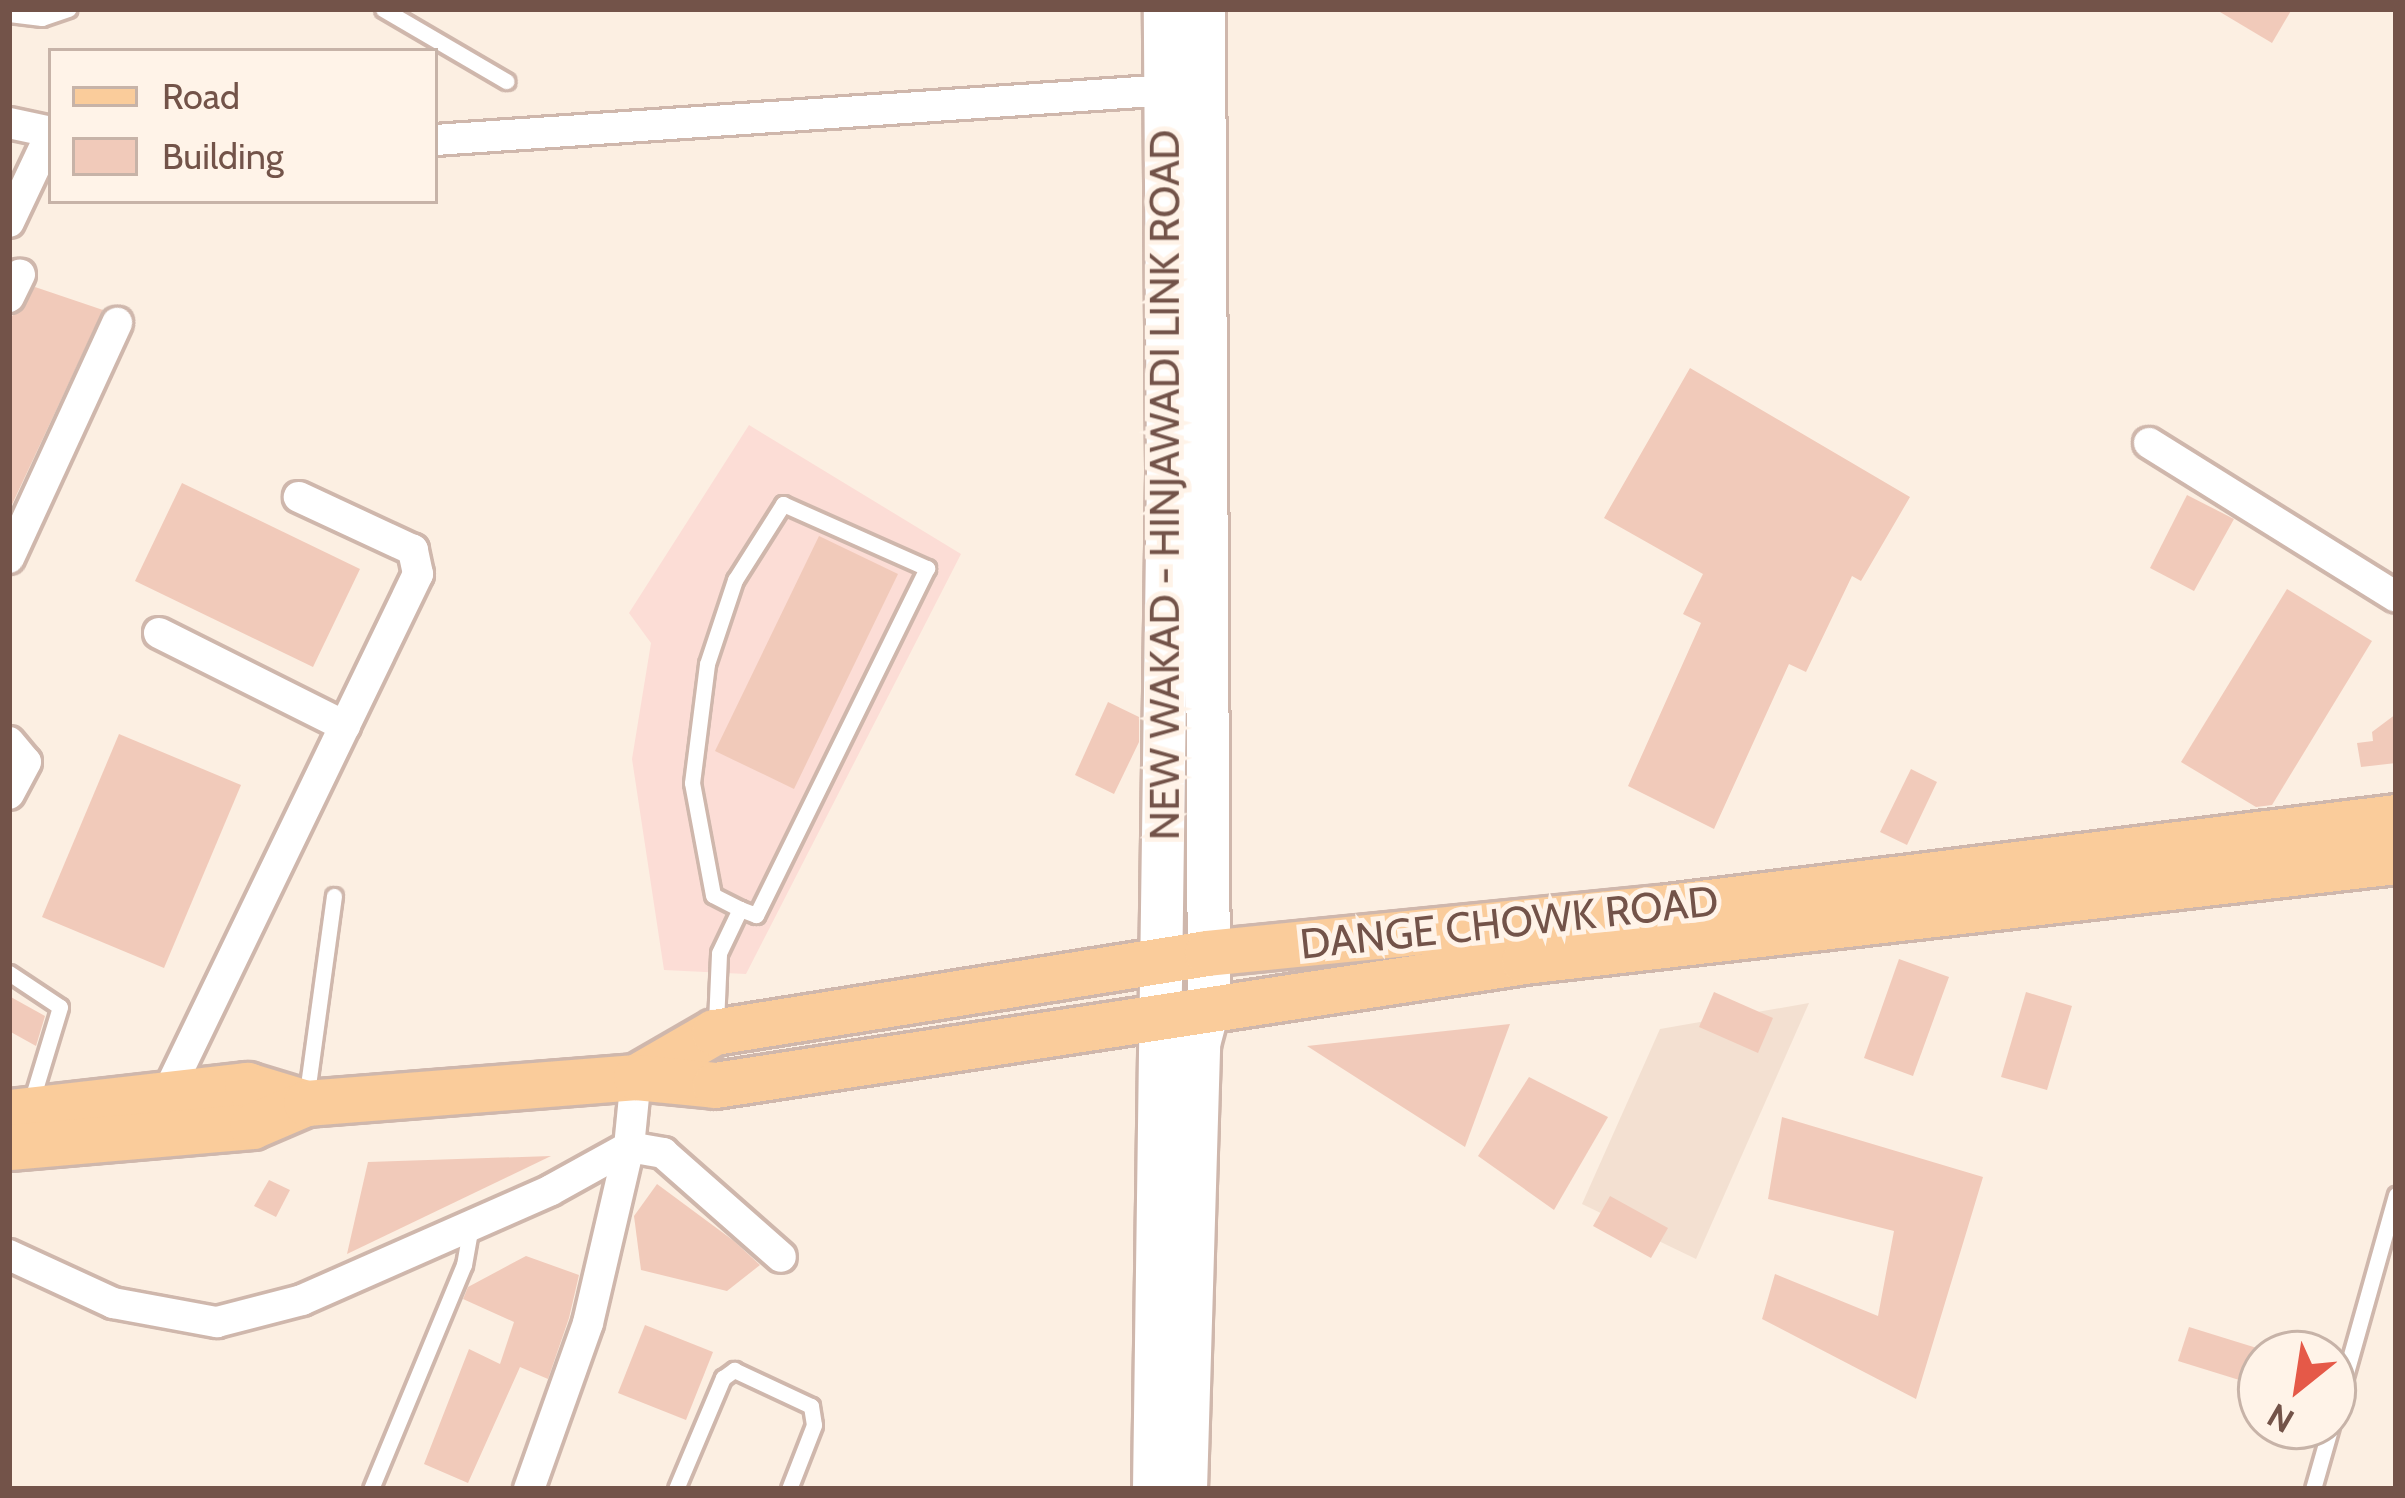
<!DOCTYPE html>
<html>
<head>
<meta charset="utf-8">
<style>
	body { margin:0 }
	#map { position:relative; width:2405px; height:1498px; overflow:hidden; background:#fcefe2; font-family:Cabin,sans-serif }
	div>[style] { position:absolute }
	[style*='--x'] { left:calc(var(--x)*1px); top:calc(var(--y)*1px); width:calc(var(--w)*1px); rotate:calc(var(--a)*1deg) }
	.residential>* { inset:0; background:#f3e0d1 }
	.commercial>* { inset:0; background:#fcddd6 }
	.building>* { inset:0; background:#f1caba }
	.roads { filter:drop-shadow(3px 0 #cfb7ac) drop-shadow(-3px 0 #cfb7ac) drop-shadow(0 3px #cfb7ac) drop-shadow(0 -3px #cfb7ac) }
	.lane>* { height:15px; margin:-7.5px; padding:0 7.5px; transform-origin:7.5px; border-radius:7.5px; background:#fff }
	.street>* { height:30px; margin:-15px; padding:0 15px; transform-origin:15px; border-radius:15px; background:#fff }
	.secondary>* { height:42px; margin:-21px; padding:0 21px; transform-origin:21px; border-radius:21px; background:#fff }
	.primary>* { height:45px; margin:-22.5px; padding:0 22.5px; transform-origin:22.5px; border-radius:22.5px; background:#facc9b }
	span { translate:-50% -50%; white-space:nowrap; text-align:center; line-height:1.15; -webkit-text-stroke:10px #fff3e8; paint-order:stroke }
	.street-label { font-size:42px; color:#735349 }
	.frame { position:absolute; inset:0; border:12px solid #735349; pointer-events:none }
	.legend { position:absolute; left:48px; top:48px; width:390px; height:156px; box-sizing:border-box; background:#fff3e8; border:3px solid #c7b3a8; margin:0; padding:15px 21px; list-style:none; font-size:36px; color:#735349 }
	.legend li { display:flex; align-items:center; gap:24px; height:60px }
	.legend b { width:60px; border:3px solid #c7b3a8 }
	.north { position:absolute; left:2237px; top:1330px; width:120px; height:120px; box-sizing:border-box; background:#fff3e8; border:3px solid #c7b3a8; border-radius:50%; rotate:210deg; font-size:33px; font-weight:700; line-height:48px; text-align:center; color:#735349 }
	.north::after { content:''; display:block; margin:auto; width:42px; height:54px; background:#e55948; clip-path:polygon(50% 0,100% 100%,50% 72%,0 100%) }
</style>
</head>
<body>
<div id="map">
	<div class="residential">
		<i style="clip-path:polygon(1809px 1003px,1696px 1259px,1582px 1204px,1660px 1029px)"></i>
	</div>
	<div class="commercial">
		<i style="clip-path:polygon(749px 425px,961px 554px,746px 974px,664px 970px,632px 759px,651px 643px,629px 613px)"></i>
	</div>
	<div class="building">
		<i style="clip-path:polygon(2215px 9px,2292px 9px,2272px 43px)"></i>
		<i style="clip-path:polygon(35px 287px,103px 310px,9px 511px,9px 320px)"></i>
		<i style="clip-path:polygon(1690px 368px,1910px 497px,1861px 581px,1852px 576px,1806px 672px,1789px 664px,1714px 829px,1628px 786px,1701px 623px,1683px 614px,1703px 574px,1604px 518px)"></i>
		<i style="clip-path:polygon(182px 483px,360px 569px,313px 667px,135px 581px)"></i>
		<i style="clip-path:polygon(2187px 495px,2234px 519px,2194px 591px,2150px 568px)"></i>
		<i style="clip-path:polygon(819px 536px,898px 574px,794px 789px,715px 751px)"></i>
		<i style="clip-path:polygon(2287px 589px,2372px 641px,2272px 805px,2256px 807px,2181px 762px)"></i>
		<i style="clip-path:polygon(1108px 702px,1139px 717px,1139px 742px,1114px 794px,1075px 775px)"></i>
		<i style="clip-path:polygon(2396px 714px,2396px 763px,2361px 767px,2357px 743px,2373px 741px,2372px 732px)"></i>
		<i style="clip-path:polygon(119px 734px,241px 785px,164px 968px,42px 917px)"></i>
		<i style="clip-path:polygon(1911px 769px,1937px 782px,1907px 845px,1880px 832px)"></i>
		<i style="clip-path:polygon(1899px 959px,1949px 977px,1913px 1076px,1864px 1058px)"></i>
		<i style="clip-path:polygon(1714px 992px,1773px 1018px,1758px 1053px,1699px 1027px)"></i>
		<i style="clip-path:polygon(2026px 992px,2072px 1006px,2047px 1090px,2001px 1077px)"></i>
		<i style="clip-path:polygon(9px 996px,45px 1016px,36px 1046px,9px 1031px)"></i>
		<i style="clip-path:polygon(1510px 1024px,1465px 1147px,1307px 1046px)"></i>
		<i style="clip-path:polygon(1529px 1077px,1608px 1117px,1554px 1210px,1478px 1156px)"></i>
		<i style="clip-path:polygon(1782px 1117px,1983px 1177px,1916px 1399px,1762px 1319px,1775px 1274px,1878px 1316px,1894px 1231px,1768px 1199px)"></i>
		<i style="clip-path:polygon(551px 1156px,347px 1254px,368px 1162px)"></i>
		<i style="clip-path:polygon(269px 1180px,290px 1190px,276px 1217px,254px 1206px)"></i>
		<i style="clip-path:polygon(657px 1184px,734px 1241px,760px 1265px,727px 1291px,641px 1270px,634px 1216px)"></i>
		<i style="clip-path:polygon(1610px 1196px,1668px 1228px,1651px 1258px,1593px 1226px)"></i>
		<i style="clip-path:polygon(526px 1256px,579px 1275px,569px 1318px,548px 1379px,520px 1367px,468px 1483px,424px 1464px,469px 1349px,500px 1364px,514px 1322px,463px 1299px,468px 1287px)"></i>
		<i style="clip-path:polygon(645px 1325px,713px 1352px,686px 1420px,618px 1393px)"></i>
		<i style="clip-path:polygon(2189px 1327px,2260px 1349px,2249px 1383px,2178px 1361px)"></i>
	</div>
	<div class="roads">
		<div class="lane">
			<i style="--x:383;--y:9;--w:143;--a:30.3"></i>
			<i style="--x:9;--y:14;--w:33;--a:7"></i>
			<i style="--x:42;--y:18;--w:28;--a:-19"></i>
			<i style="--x:9;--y:973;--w:61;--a:33.7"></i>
			<i style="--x:60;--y:1007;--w:103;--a:106.9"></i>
			<i style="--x:716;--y:1023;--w:70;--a:-87.5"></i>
			<i style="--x:719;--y:953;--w:49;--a:-64.5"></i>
			<i style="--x:740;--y:909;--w:30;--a:-153"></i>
			<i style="--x:713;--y:895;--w:114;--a:-100.6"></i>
			<i style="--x:692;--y:783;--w:120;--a:-82.8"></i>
			<i style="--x:707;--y:664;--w:89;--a:-71.6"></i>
			<i style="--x:735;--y:580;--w:90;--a:-57.7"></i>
			<i style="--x:783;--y:504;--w:158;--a:24"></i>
			<i style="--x:927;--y:568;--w:387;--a:116.2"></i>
			<i style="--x:756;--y:915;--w:17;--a:-159"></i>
			<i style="--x:306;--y:1100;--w:206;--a:-82.2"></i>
			<i style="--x:2333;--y:1419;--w:233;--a:-74.3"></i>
			<i style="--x:371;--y:1489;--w:243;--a:-67.5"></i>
			<i style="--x:464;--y:1265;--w:39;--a:-80"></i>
			<i style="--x:676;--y:1489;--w:121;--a:-67.1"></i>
			<i style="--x:723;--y:1378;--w:14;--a:-36"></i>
			<i style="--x:734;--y:1370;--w:85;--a:25.1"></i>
			<i style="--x:811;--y:1406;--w:19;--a:81"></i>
			<i style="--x:814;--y:1425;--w:69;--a:111.3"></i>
			<i style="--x:2313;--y:1489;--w:66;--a:-74.1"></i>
		</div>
		<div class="street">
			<i style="--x:9;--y:123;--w:43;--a:12.1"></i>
			<i style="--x:435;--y:140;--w:750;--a:-3.9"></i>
			<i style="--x:9;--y:222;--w:98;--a:-64.7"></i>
			<i style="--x:9;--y:297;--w:25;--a:-64"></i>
			<i style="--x:2149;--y:443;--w:291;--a:31.9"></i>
			<i style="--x:9;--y:558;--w:259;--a:-65.3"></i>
			<i style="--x:159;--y:633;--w:208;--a:26.6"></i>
			<i style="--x:9;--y:742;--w:26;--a:50"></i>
			<i style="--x:26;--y:762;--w:36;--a:118"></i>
			<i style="--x:165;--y:1098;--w:582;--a:-64.23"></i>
			<i style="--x:418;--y:574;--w:25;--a:-102"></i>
			<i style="--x:413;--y:550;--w:126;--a:-155.1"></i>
			<i style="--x:9;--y:1255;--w:115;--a:24.8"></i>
			<i style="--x:113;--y:1303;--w:106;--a:10.4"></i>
			<i style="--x:217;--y:1322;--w:88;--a:-14.5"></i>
			<i style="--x:302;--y:1300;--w:272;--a:-23.8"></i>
			<i style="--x:551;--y:1190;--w:89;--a:-28.9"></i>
			<i style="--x:629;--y:1147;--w:35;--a:10"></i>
			<i style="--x:663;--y:1153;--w:157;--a:41.4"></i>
			<i style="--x:529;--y:1489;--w:176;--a:-70.4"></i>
			<i style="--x:588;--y:1323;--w:181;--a:-76.9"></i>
			<i style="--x:629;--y:1147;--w:70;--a:-84.3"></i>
		</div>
		<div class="secondary">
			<i style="--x:1154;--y:1489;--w:1020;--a:-89.21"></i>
			<i style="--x:1168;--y:469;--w:460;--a:-90.4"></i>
			<i style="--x:1186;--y:1489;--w:445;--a:-88.3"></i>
			<i style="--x:1199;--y:1044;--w:38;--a:-75"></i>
			<i style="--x:1209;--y:1007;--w:998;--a:-90.29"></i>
		</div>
		<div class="primary">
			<i style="--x:636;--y:1077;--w:90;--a:-30"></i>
			<i style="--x:714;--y:1032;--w:499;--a:-9.1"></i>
			<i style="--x:1207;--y:953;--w:455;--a:-5.7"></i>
			<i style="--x:1660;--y:908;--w:742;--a:-7.05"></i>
			<i style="--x:9;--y:1112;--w:240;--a:-6.5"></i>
			<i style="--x:247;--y:1085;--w:62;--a:17"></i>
			<i style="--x:9;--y:1147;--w:244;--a:-4.9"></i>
			<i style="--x:252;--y:1126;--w:59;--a:-23.1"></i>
			<i style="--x:306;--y:1103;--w:331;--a:-4.5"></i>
			<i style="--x:636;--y:1077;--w:79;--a:5.8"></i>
			<i style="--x:715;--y:1085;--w:818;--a:-8.71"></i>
			<i style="--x:1524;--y:961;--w:878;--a:-6.54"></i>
		</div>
	</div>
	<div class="street-label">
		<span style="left:1164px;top:485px;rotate:-90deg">NEW WAKAD - HINJAWADI LINK ROAD</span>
		<span style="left:1509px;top:922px;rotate:-6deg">DANGE CHOWK ROAD</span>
	</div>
	<div class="frame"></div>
	<ul class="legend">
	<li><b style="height:15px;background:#facc9b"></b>Road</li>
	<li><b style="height:33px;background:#f1caba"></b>Building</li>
	</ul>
	<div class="north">N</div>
</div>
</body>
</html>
